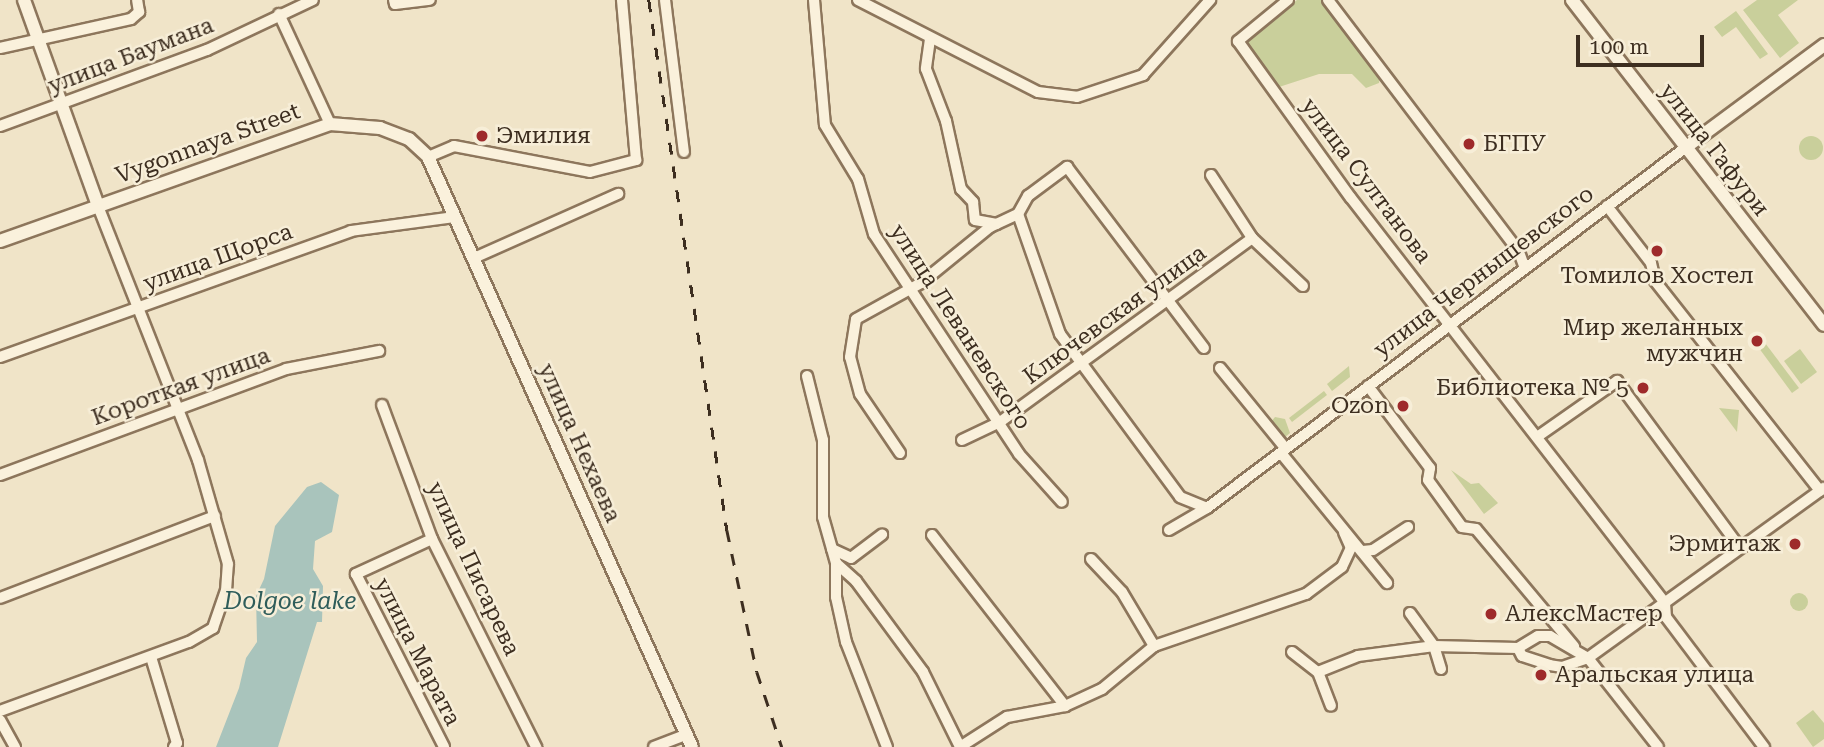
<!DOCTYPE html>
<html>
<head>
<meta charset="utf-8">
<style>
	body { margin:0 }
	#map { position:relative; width:1824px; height:747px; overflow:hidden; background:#f0e4c8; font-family:"Roboto Serif",serif }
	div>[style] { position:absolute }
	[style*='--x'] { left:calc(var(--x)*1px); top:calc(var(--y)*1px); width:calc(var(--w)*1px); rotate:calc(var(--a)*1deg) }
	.green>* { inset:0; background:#c9cf9b }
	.round { border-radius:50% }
	.water>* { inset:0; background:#a9c4bc }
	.roads { filter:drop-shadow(2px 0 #8d765c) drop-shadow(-2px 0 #8d765c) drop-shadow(0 2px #8d765c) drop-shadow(0 -2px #8d765c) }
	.minor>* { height:10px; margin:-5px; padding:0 5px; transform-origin:5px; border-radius:5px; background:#faf1dc }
	.tertiary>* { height:12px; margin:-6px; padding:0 6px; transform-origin:6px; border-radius:6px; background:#faf1dc }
	.rail>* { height:2.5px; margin-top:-1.25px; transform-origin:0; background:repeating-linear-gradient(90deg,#3d2e20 0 12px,transparent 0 24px) }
	.dots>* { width:19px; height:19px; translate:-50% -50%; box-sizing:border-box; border:4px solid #f7eed8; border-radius:50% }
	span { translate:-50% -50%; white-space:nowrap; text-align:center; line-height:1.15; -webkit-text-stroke:5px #f7eed8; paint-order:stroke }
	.street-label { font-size:23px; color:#3d2e20 }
	.poi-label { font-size:23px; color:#3d2e20 }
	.left { translate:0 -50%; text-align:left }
	.right { translate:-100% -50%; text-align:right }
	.water-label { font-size:24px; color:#2f5d5a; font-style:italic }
	.scale { position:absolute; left:1576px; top:35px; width:128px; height:32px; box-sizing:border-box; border:4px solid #3d2e20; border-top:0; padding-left:9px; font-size:21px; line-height:24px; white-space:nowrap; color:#3d2e20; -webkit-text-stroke:5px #f7eed8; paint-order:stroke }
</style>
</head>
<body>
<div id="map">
	<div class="green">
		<i style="clip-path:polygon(1297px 0,1321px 0,1380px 76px,1379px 83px,1366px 88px,1352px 74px,1319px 74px,1279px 87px,1243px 42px)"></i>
		<i style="clip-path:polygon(1757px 0,1798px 0,1778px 15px,1799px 43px,1780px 58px,1743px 10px)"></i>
		<i style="clip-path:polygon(1736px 11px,1768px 54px,1760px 59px,1736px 27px,1722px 37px,1714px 27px)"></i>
		<i class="round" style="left:1799px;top:136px;width:24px;height:24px"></i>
		<i style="clip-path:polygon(1759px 335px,1799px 388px,1792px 393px,1753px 340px)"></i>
		<i style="clip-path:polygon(1800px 349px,1817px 372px,1801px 384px,1784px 361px)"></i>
		<i style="clip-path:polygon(1349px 366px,1350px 377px,1332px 391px,1327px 384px)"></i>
		<i style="clip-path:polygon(1324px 391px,1327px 395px,1292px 422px,1289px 418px)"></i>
		<i style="clip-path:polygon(1719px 408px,1739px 410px,1737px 432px)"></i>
		<i style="clip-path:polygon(1275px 417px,1285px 419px,1290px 433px,1284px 438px,1271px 422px)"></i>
		<i style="clip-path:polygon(1451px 470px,1471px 484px,1479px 483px,1498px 503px,1484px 514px)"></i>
		<i class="round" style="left:1790px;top:593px;width:18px;height:18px"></i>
		<i style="clip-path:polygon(1813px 710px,1824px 723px,1824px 739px,1813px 747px,1796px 723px)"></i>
	</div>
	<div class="water">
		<i style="clip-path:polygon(321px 482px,339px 495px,332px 532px,315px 541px,313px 569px,323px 586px,322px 622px,317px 622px,278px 747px,216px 747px,239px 688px,246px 658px,257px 642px,256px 596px,264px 579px,275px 526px,307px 487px)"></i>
	</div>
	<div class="roads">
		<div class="minor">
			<i style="--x:394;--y:0;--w:4;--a:76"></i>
			<i style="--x:395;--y:4;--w:35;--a:-7"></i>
			<i style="--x:665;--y:0;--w:153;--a:82.9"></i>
			<i style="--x:814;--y:0;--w:125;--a:85"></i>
			<i style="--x:825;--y:125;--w:63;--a:58.6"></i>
			<i style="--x:858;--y:179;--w:57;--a:73.8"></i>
			<i style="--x:874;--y:234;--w:263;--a:56.6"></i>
			<i style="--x:1019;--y:454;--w:64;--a:48.1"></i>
			<i style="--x:858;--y:0;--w:202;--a:27.1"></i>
			<i style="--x:1038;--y:92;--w:39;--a:7"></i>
			<i style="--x:1077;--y:97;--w:70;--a:-18.4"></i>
			<i style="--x:1143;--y:75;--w:101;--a:-48.2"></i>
			<i style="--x:1288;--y:0;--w:65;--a:140.6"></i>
			<i style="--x:1238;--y:41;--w:193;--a:54.3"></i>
			<i style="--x:1351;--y:198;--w:512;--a:52.21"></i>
			<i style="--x:1665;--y:603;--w:14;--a:86"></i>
			<i style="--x:1666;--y:617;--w:163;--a:53"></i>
			<i style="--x:1328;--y:0;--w:316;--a:52.8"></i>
			<i style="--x:1519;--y:252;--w:15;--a:70"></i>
			<i style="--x:279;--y:14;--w:121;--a:65.1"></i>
			<i style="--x:930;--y:39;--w:30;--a:98"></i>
			<i style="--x:926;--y:69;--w:56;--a:69"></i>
			<i style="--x:946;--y:121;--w:70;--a:77.6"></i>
			<i style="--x:961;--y:189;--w:18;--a:47"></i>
			<i style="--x:973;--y:202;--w:18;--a:84"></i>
			<i style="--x:975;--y:220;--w:22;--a:10"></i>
			<i style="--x:0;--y:48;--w:134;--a:-12.5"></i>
			<i style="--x:131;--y:19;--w:11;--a:-41"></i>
			<i style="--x:139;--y:12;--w:12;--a:-99"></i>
			<i style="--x:0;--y:126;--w:221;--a:-20.2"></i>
			<i style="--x:207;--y:50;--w:117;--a:-25.3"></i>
			<i style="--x:428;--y:157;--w:28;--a:-23"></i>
			<i style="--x:454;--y:146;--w:138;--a:10.8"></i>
			<i style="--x:590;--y:172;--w:48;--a:-14.6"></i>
			<i style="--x:636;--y:160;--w:161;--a:-95"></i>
			<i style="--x:1211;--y:175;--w:75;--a:56.9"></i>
			<i style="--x:1252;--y:238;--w:70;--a:43.3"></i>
			<i style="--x:1607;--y:206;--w:72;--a:52.3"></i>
			<i style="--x:1651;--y:263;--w:18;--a:77"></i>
			<i style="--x:1655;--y:281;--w:267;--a:51.8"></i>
			<i style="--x:1018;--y:214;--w:127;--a:70.7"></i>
			<i style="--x:1060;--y:334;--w:202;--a:53.6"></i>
			<i style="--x:1180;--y:497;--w:29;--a:22"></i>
			<i style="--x:474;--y:258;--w:158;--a:-24"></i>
			<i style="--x:0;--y:357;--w:373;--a:-19.7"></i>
			<i style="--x:351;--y:231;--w:105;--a:-7.7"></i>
			<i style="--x:1220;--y:368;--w:104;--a:50.8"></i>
			<i style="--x:807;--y:376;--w:66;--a:76"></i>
			<i style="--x:823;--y:440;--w:77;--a:90"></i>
			<i style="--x:823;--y:517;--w:48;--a:74.2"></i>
			<i style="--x:836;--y:563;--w:27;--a:42"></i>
			<i style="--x:856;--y:581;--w:113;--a:53.6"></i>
			<i style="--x:923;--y:672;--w:84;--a:63.7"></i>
			<i style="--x:960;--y:747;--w:56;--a:-32.6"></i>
			<i style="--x:1007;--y:717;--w:59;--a:-10.7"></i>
			<i style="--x:1065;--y:706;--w:41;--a:-24.7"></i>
			<i style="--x:1102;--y:689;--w:67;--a:-39.6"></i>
			<i style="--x:1154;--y:646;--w:161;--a:-18.9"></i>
			<i style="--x:1306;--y:594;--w:45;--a:-36.9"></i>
			<i style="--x:1342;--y:567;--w:21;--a:-65"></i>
			<i style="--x:1351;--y:548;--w:17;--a:-114"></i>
			<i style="--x:1368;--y:386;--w:103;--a:52.9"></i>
			<i style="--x:1430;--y:468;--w:12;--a:99"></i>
			<i style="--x:1428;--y:480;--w:58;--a:54.1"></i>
			<i style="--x:1462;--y:527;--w:14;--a:8"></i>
			<i style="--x:1476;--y:529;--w:153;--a:50.1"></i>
			<i style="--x:382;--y:405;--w:143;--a:69.5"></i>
			<i style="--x:432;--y:539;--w:233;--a:63.4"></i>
			<i style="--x:1537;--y:437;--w:98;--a:-35"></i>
			<i style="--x:1617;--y:381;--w:207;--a:53.6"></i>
			<i style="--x:962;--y:440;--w:42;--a:-25.3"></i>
			<i style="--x:1000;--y:422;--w:312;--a:-36.1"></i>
			<i style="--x:900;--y:453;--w:71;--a:-124.1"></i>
			<i style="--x:860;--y:394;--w:38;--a:-105"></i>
			<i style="--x:850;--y:357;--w:38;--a:-81"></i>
			<i style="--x:856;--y:319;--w:74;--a:-29"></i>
			<i style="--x:921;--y:283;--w:89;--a:-39.1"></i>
			<i style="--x:990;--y:227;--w:31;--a:-25"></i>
			<i style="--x:1018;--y:214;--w:21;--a:-61"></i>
			<i style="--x:1028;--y:196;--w:49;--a:-36.6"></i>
			<i style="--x:1067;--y:167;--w:227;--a:52.9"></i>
			<i style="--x:1281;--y:453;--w:168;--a:50.8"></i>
			<i style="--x:0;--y:475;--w:305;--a:-20.3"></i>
			<i style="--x:286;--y:369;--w:95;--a:-11"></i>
			<i style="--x:1169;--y:530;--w:44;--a:-30.1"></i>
			<i style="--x:1207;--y:508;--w:598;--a:-36.98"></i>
			<i style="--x:932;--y:535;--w:217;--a:52.1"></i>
			<i style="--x:432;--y:539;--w:84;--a:155.3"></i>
			<i style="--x:356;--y:574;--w:194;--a:63"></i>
			<i style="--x:832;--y:549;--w:21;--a:25"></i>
			<i style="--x:851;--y:558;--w:39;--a:-37"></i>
			<i style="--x:1363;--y:551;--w:10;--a:-6"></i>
			<i style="--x:1373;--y:550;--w:42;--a:-33.3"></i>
			<i style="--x:1091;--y:559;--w:45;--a:46.8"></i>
			<i style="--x:1122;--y:592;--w:63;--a:59.3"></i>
			<i style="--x:836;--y:563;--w:34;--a:90"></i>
			<i style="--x:836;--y:597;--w:46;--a:77.5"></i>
			<i style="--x:846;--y:642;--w:113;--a:68.7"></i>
			<i style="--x:0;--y:598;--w:230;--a:-20.9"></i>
			<i style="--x:1410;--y:613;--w:41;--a:54"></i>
			<i style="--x:1434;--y:646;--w:24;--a:73"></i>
			<i style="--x:1292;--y:652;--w:33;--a:38"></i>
			<i style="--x:1318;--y:672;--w:36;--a:69"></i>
			<i style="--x:151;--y:657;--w:90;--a:73.2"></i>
			<i style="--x:177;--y:743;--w:5;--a:127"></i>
			<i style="--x:1318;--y:672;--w:43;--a:-21.8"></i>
			<i style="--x:1358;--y:656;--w:77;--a:-7.5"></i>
			<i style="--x:1434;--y:646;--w:84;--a:1.4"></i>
			<i style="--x:1518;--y:648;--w:23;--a:-31"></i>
			<i style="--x:1538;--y:636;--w:12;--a:0"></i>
			<i style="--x:1550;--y:636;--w:44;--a:30.1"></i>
			<i style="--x:1588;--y:658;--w:28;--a:161"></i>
			<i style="--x:1562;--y:667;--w:12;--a:-171"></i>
			<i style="--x:1550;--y:665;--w:29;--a:-162"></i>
			<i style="--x:1522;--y:656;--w:9;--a:-117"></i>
			<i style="--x:0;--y:711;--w:201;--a:-20.1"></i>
			<i style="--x:189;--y:642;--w:28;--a:-30"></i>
			<i style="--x:213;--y:628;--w:39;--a:-71"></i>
			<i style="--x:226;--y:591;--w:27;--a:-86"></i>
			<i style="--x:228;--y:564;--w:108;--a:-106.1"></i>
			<i style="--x:198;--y:460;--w:273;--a:-111.5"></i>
			<i style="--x:0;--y:720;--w:31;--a:61"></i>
			<i style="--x:654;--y:747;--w:34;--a:-21"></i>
			<i style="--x:1658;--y:747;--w:113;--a:-128.2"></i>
			<i style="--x:1588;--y:658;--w:291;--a:-35.8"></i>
		</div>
		<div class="tertiary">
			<i style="--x:24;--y:0;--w:219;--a:70.2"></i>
			<i style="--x:1572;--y:0;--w:411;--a:52.2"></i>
			<i style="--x:1685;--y:148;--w:173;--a:-36.5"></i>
			<i style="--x:0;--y:241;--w:350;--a:-19.5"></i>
			<i style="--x:330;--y:124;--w:50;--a:4.6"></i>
			<i style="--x:380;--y:128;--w:31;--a:21"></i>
			<i style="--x:409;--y:139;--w:26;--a:43"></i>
			<i style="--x:428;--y:157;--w:646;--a:65.89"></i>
		</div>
	</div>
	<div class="rail">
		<i style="--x:649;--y:0;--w:536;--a:81.63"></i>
		<i style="--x:727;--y:530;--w:145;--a:78.1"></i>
		<i style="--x:757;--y:672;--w:79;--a:71.6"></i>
	</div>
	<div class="dots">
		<i style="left:482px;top:136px;background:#9e2a2b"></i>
		<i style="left:1469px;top:144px;background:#9e2a2b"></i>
		<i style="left:1657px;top:251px;background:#9e2a2b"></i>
		<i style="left:1757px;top:341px;background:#9e2a2b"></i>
		<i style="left:1643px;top:388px;background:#9e2a2b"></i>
		<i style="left:1403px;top:406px;background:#9e2a2b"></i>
		<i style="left:1795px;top:544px;background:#9e2a2b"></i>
		<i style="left:1491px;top:614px;background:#9e2a2b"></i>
		<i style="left:1541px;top:675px;background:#9e2a2b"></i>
	</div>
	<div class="street-label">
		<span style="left:131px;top:56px;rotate:-21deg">улица Баумана</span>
		<span style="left:208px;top:144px;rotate:-20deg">Vygonnaya Street</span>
		<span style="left:1714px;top:150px;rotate:52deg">улица Гафури</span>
		<span style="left:1366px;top:181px;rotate:53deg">улица Султанова</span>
		<span style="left:218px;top:258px;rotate:-20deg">улица Щорса</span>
		<span style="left:1484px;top:272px;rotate:-37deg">улица Чернышевского</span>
		<span style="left:1115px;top:315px;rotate:-36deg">Ключевская улица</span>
		<span style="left:960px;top:327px;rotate:57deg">улица Леваневского</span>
		<span style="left:181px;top:387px;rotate:-20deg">Короткая улица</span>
		<span style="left:579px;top:443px;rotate:66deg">улица Нехаева</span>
		<span style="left:473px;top:569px;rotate:65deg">улица Писарева</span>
		<span style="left:417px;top:652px;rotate:63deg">улица Марата</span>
	</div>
	<div class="poi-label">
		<span class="left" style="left:496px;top:136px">Эмилия</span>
		<span class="left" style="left:1483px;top:144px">БГПУ</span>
		<span style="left:1657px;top:276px">Томилов Хостел</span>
		<span class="right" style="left:1743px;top:341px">Мир желанных<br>мужчин</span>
		<span class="right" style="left:1629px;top:388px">Библиотека № 5</span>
		<span class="right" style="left:1389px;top:406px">Ozon</span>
		<span class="right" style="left:1781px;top:544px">Эрмитаж</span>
		<span class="left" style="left:1505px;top:614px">АлексМастер</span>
		<span class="left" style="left:1555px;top:675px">Аральская улица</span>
	</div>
	<div class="water-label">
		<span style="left:290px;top:602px">Dolgoe lake</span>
	</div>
	<div class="scale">100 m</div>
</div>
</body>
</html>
